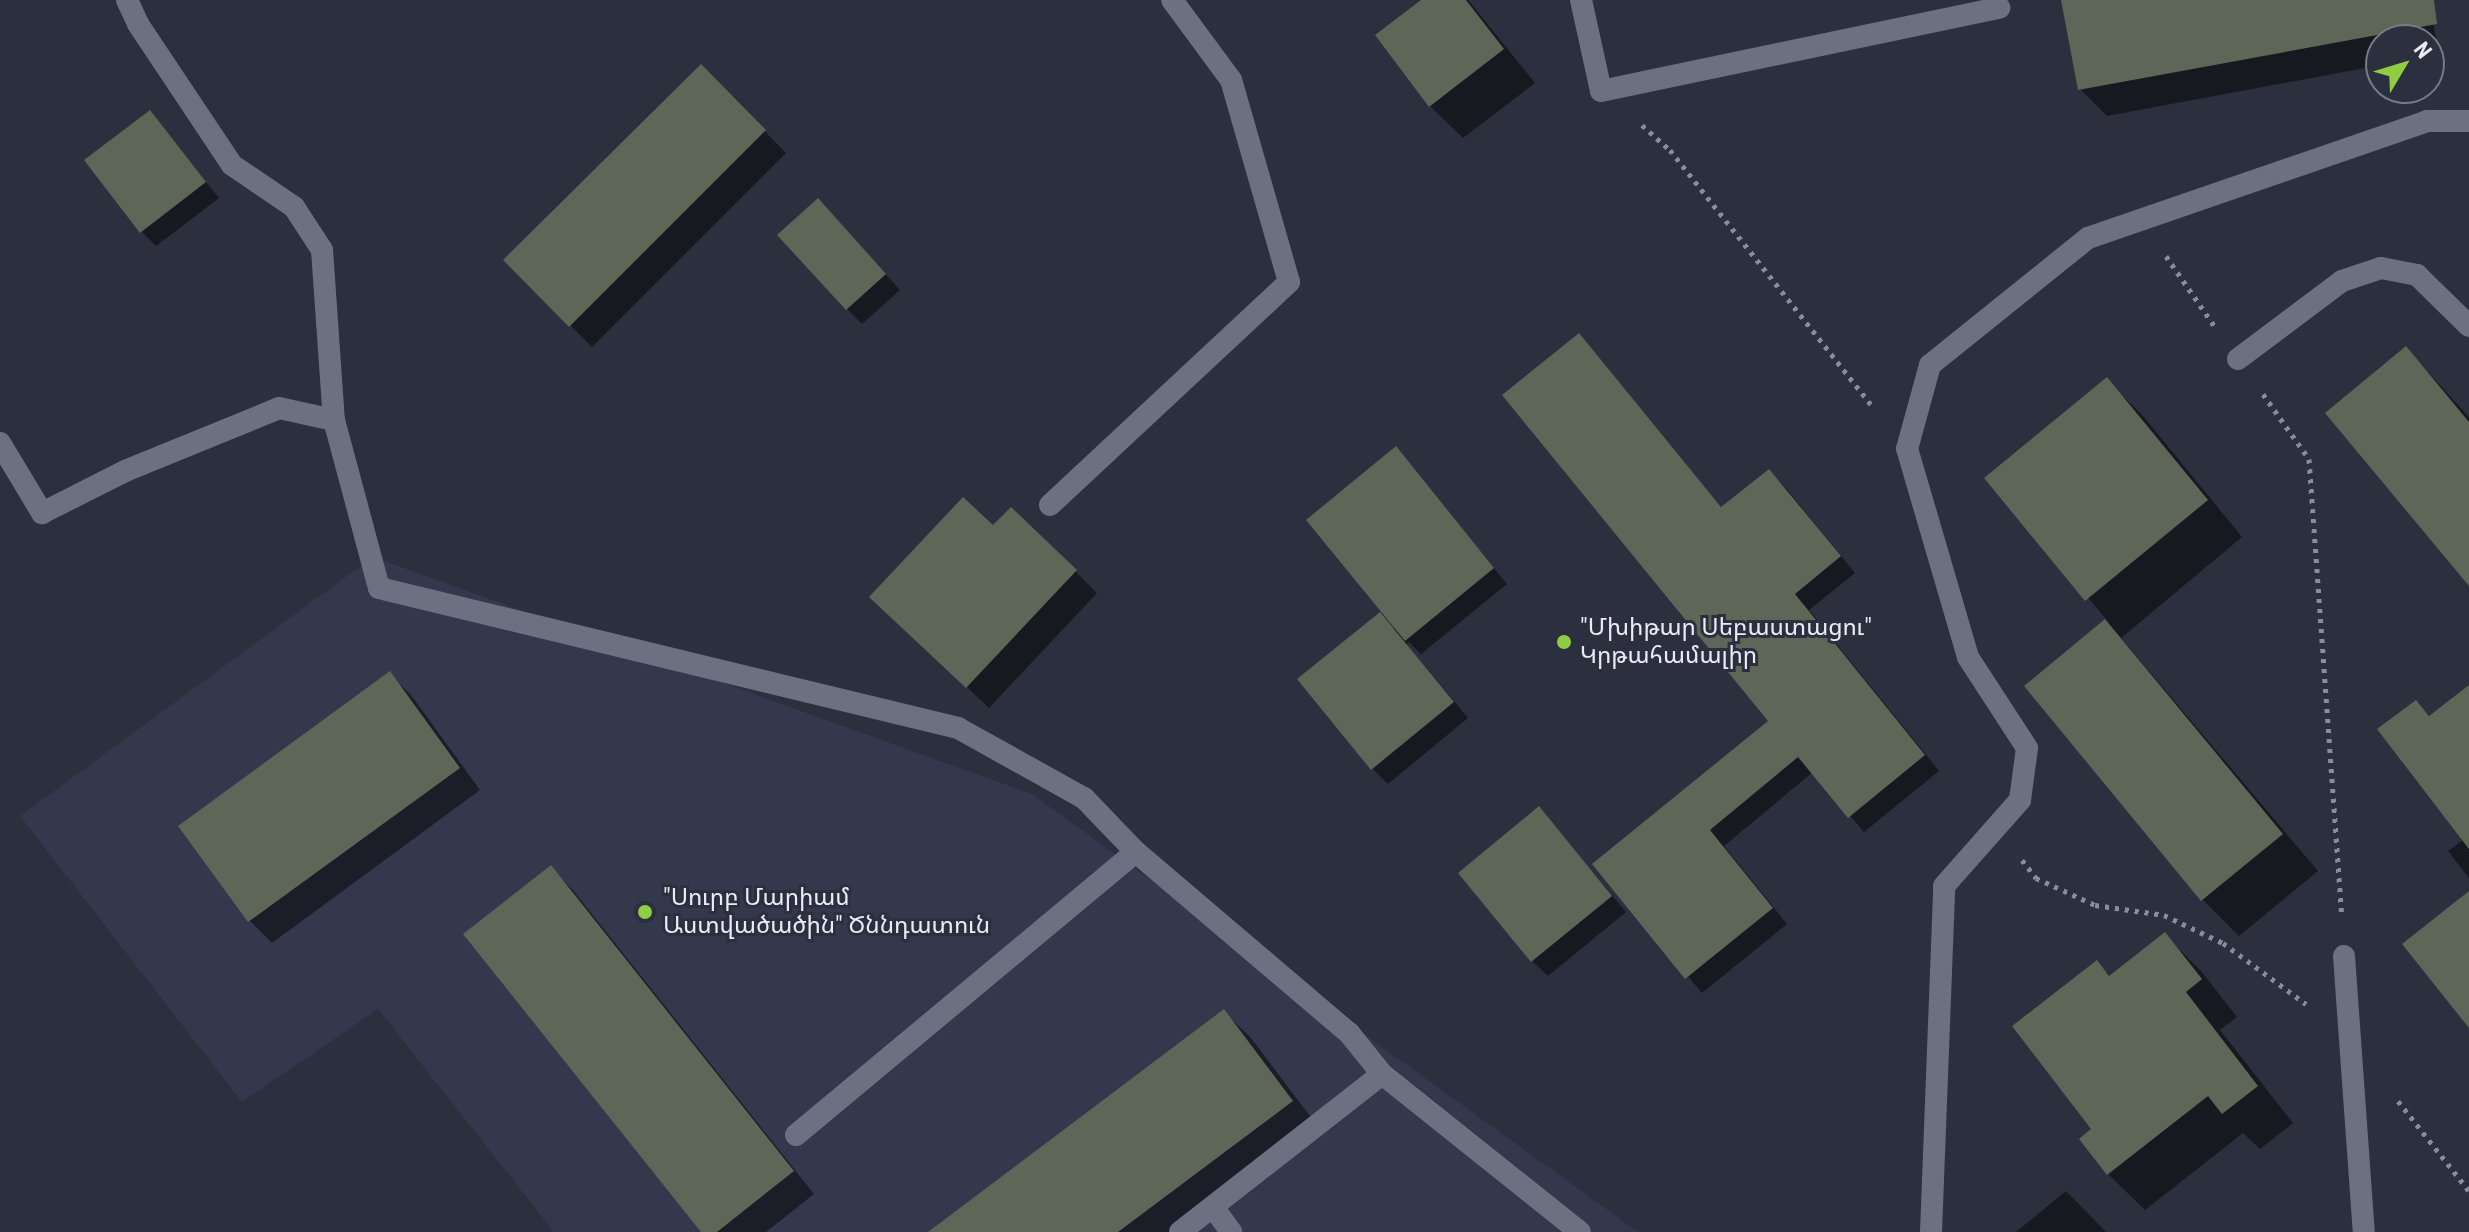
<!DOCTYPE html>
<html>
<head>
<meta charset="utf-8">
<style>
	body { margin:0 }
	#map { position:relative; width:2469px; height:1232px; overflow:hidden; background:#2b2f3e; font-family:"Roboto Condensed","Noto Sans Armenian",sans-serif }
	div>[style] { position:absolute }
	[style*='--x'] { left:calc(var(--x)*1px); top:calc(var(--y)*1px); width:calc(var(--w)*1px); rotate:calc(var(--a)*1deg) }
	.built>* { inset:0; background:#33384c }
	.shadow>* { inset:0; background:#0007 }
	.building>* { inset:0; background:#5e6757 }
	.path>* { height:5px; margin-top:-2.5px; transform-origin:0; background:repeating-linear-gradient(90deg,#898c99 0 4px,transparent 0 10px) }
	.service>* { height:22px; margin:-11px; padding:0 11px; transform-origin:11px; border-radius:11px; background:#6c7182 }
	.dots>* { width:22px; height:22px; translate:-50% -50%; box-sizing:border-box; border:4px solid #2b2f3e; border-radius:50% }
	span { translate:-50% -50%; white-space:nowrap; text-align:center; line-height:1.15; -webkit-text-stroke:6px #2b2f3e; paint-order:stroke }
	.poi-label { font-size:24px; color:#e9ecf6 }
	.left { translate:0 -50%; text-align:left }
	.north { position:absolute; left:2365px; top:24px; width:80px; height:80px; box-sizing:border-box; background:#2b2f3e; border:2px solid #777b88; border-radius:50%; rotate:52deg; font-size:22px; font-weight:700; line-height:32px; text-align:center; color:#e9ecf6 }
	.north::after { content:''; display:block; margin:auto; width:28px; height:36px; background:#8fcd42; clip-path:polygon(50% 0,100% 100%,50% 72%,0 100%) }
</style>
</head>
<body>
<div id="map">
	<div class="built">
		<i style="clip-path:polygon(373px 557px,1032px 794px,1638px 1232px,554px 1232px,378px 1009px,242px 1102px,20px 816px)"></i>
	</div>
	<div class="shadow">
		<i style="clip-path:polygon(1424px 0,1468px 0,1535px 83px,1463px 138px,1430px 106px)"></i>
		<i style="clip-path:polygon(2063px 0,2429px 0,2439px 54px,2429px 56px,2429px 40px,2381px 40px,2381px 65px,2107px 116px,2080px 89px)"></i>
		<i style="clip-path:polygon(701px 66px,786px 153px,592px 347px,505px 260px)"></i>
		<i style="clip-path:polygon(150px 113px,219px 198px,156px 246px,141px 231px)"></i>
		<i style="clip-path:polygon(833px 216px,900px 290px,862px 324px,847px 309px)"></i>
		<i style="clip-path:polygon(1579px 336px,1722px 508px,1769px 471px,1784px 486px,1855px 573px,1809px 610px,1939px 771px,1864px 832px,1813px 772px,1724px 846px,1787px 924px,1702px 993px,1595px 865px,1771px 721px)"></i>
		<i style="clip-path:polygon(2406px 348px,2469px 417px,2469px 583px)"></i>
		<i style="clip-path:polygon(2107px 380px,2143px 416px,2242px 537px,2121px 638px,2318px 871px,2239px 936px,2203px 900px,2027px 686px,2107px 620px,1987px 479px)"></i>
		<i style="clip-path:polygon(1396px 449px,1507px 584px,1421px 654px,1409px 642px,1406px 644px,1468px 718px,1388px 784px,1373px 769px,1394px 625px)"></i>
		<i style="clip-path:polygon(993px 528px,1075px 571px,1097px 593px,989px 708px,894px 618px)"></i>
		<i style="clip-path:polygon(390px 674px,411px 695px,480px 790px,272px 943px,250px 921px,181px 826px)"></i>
		<i style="clip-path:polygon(2469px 687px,2469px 878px,2448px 851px,2464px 839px,2416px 702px,2431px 717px)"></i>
		<i style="clip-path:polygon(1539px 809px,1626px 912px,1548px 976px,1532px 961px)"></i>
		<i style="clip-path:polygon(551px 868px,572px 889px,814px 1194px,766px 1232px,703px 1232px)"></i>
		<i style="clip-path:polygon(2165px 935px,2201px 971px,2237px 1017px,2220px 1030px,2293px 1123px,2260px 1149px,2243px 1133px,2145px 1210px,2108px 1174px,2094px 1130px,2096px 962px,2111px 977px)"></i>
		<i style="clip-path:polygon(1224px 1012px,1251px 1038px,1319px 1128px,1180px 1232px,931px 1232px)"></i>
		<i style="clip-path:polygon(2066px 1191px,2106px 1232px,2016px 1232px)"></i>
	</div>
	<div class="building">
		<i style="clip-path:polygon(1421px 0,1466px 0,1504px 49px,1429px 107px,1375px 35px)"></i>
		<i style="clip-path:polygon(2061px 0,2434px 0,2437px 24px,2078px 90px)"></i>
		<i style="clip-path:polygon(701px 64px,766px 130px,569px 327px,503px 260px)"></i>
		<i style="clip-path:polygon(150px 110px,206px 182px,140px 233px,84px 160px)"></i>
		<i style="clip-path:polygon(818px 198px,886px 274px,846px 310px,777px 235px)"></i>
		<i style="clip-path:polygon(1579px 333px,1721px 507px,1769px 469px,1841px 556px,1795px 594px,1925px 755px,1848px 818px,1798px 757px,1710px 830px,1773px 908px,1685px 979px,1592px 864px,1768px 721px,1502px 395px)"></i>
		<i style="clip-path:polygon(2406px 346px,2469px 422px,2469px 586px,2325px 413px)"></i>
		<i style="clip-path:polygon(2107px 377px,2208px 500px,2085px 601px,1984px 478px)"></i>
		<i style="clip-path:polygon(1396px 446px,1494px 568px,1405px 641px,1306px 520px)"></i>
		<i style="clip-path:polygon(963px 497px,993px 525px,1011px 507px,1077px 570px,966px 688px,869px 597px)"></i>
		<i style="clip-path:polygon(1380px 612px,1454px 702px,1371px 770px,1297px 679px)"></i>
		<i style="clip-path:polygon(2105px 619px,2283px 834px,2201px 901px,2024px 686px)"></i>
		<i style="clip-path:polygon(390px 671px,460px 768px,248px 922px,178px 826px)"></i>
		<i style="clip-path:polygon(2469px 685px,2469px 849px,2377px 729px,2416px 700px,2429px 716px)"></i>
		<i style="clip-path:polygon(1539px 806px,1612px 896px,1531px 962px,1458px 873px)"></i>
		<i style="clip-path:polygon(551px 865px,794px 1171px,717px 1232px,701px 1232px,463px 934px)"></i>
		<i style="clip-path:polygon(2469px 891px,2469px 1028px,2402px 944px)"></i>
		<i style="clip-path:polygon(2165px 932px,2202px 979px,2186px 992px,2258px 1086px,2222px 1114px,2208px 1096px,2107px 1175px,2079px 1139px,2091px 1129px,2012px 1026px,2097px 960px,2109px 976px)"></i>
		<i style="clip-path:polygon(1224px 1009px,1293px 1101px,1118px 1232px,928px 1232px)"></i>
	</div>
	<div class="path">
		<i style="--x:1642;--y:125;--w:38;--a:42"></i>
		<i style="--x:1670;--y:150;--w:329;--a:51.7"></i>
		<i style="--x:2166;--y:256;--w:86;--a:55.4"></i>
		<i style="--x:2263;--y:394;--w:80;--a:54.7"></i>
		<i style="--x:2309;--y:459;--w:458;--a:85.9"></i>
		<i style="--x:2022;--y:860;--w:23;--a:52"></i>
		<i style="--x:2036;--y:878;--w:65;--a:24.6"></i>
		<i style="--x:2095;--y:905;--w:70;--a:8.2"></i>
		<i style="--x:2164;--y:915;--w:65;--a:25.4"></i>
		<i style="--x:2223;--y:943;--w:103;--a:36.3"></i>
		<i style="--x:2398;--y:1101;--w:115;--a:51.7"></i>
	</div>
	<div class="service">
		<i style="--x:127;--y:0;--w:26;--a:65"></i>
		<i style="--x:138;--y:24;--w:169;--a:56.3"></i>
		<i style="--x:232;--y:165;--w:75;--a:34.1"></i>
		<i style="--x:294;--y:207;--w:51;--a:56.9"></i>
		<i style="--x:322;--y:250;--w:170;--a:86"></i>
		<i style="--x:334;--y:420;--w:174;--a:75"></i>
		<i style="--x:379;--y:588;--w:596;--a:13.59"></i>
		<i style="--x:958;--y:728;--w:144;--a:29.1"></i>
		<i style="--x:1084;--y:798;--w:75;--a:46.1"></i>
		<i style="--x:1581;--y:0;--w:93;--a:77.6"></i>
		<i style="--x:1601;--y:91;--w:407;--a:-11.8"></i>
		<i style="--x:2238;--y:359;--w:130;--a:-36.9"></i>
		<i style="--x:2342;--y:281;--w:41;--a:-18.4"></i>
		<i style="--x:2381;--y:268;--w:37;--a:11"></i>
		<i style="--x:2417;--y:275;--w:73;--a:44.4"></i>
		<i style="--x:0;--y:443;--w:82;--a:59"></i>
		<i style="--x:42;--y:513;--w:93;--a:-26.8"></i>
		<i style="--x:125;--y:471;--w:166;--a:-22.2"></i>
		<i style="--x:279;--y:408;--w:56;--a:12.3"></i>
		<i style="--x:1050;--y:505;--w:327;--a:-43"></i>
		<i style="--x:1289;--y:282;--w:210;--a:-106"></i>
		<i style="--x:1231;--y:80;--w:99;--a:-126.4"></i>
		<i style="--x:2344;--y:956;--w:277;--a:85.9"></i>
		<i style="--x:796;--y:1135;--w:442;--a:-39.8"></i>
		<i style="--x:1136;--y:852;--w:280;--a:40.4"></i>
		<i style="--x:1349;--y:1033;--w:53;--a:51.2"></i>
		<i style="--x:1382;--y:1074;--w:253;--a:38.6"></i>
		<i style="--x:1213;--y:1207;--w:31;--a:54"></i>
		<i style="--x:1180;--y:1232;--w:256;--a:-38"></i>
		<i style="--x:1931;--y:1232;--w:346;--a:-87.8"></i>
		<i style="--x:1944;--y:886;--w:115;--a:-48.5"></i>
		<i style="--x:2020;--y:800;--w:52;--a:-82.3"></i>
		<i style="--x:2027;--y:748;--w:108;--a:-123"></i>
		<i style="--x:1968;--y:657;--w:217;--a:-106.3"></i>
		<i style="--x:1907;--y:449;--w:87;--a:-74.7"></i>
		<i style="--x:1930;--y:365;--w:203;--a:-38.8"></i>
		<i style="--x:2088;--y:238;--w:359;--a:-19"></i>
		<i style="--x:2427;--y:121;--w:42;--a:0"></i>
	</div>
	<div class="dots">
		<i style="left:1564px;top:642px;background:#8fcd42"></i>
		<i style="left:645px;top:912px;background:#8fcd42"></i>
	</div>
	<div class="poi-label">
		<span class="left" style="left:1580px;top:642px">"Մխիթար Սեբաստացու"<br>Կրթահամալիր</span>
		<span class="left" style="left:663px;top:912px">"Սուրբ Մարիամ<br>Աստվածածին" Ծննդատուն</span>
	</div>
	<div class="north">N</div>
</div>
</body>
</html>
